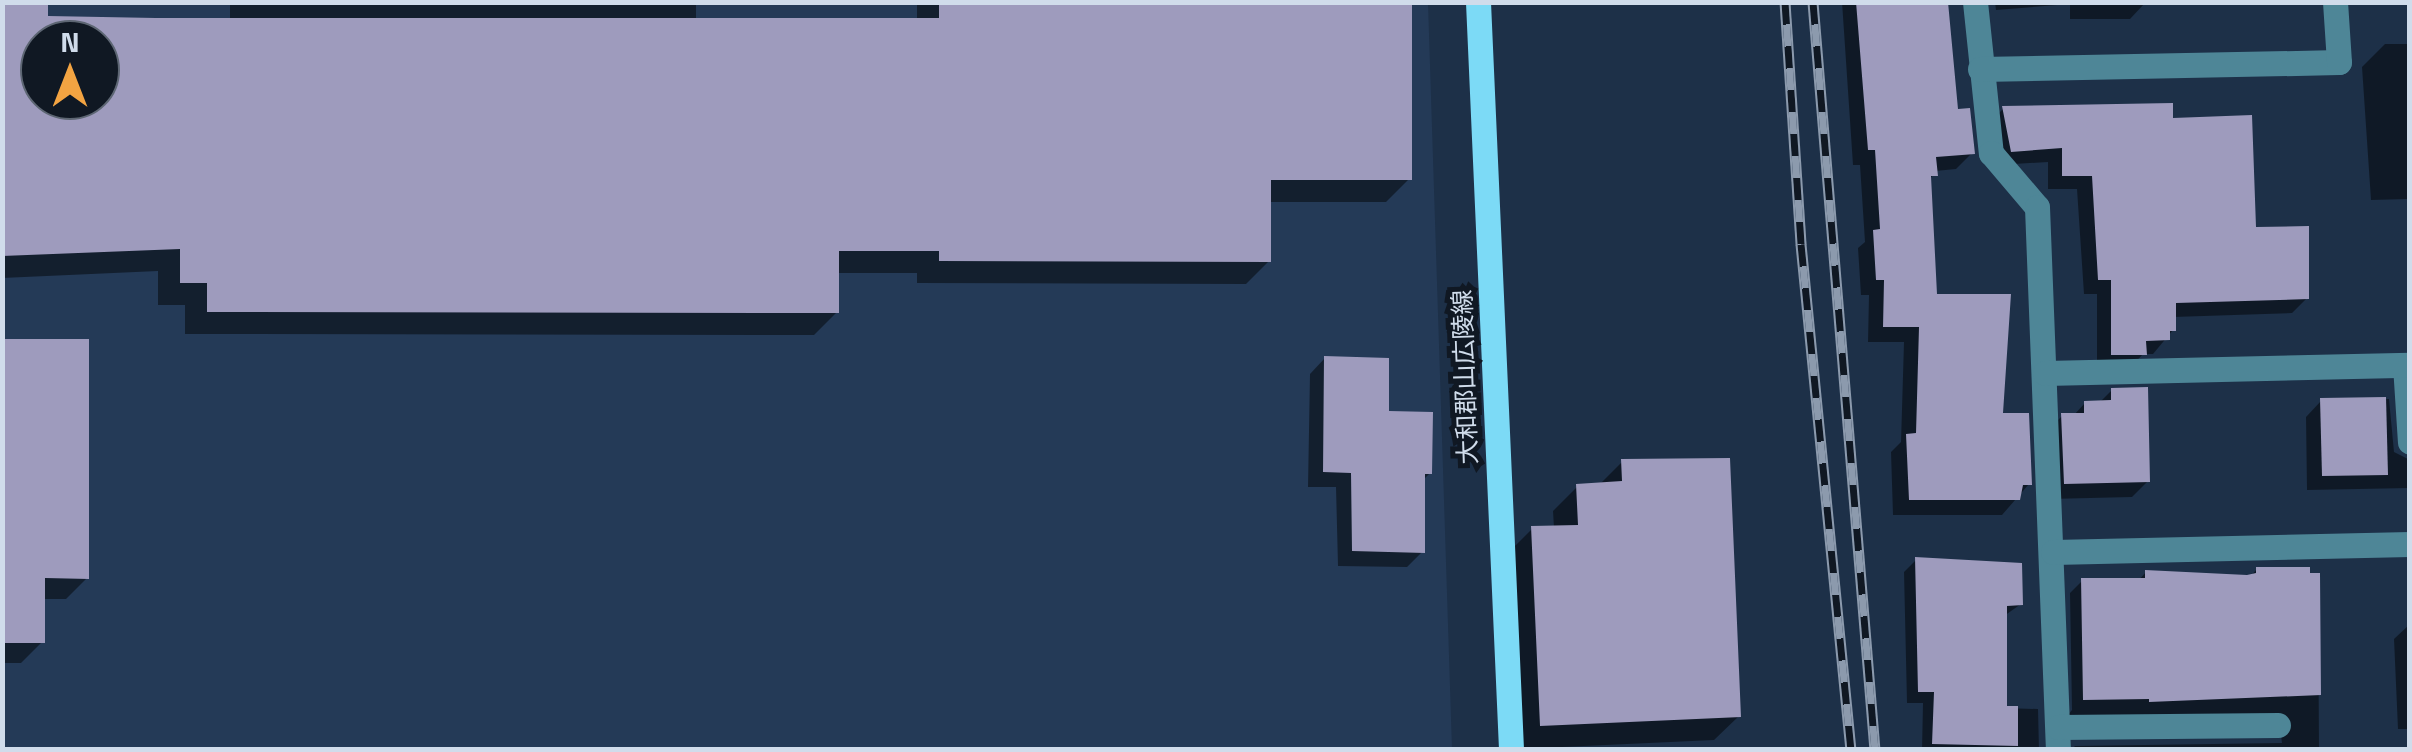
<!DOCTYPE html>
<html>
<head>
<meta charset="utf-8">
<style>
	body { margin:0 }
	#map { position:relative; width:2412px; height:752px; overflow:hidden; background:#1d3048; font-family:"Titillium Web","Noto Sans JP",sans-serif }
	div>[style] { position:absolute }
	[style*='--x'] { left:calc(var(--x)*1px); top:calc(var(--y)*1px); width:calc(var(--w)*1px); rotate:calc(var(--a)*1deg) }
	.built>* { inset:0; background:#243a57 }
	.shadow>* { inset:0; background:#0007 }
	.building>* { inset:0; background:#9e9bbd }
	.minor>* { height:25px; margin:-12.5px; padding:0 12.5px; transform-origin:12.5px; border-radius:12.5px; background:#4e8697 }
	.major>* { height:25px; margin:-12.5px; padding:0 12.5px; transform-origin:12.5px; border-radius:12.5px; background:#7cdaf6 }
	.rail>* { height:11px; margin-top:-5.5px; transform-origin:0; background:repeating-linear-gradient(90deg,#101823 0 22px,#8c9aad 0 44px); box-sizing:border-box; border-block:2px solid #8c9aad }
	span { translate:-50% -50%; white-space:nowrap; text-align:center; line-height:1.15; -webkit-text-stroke:10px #101823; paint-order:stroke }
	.street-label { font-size:25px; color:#d0dceb }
	.frame { position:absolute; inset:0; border:5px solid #d0dceb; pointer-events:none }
	.north { position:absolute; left:20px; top:20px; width:100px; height:100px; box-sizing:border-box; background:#101823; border:2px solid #5d6673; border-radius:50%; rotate:0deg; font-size:28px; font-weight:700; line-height:40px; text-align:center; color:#d0dceb }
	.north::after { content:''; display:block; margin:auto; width:35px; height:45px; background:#f3a442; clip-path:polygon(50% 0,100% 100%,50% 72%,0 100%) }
</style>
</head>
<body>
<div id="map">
	<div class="built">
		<i style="clip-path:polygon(evenodd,2px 3px,1428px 3px,1452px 749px,3px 749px,2px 3px,40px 40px,100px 40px,100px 100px,40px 100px,40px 40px)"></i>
	</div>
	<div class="shadow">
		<i style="clip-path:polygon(evenodd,2px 2px,46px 18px,230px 19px,230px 2px,696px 2px,696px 20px,917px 21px,917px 2px,1410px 2px,1409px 179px,1386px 202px,1269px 202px,1269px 261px,1246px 284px,917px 283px,917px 273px,837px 273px,837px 312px,814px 335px,185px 334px,185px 305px,158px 305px,158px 271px,2px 278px,2px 2px,40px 40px,100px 40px,100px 100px,40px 100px,40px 40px)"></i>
		<i style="clip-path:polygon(1842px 2px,1916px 2px,1972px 153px,1956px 169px,1935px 171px,1929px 181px,1935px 296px,2001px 416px,2029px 484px,2002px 515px,1893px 515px,1891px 452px,1901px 442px,1904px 342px,1868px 342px,1869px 295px,1861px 295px,1858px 248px,1865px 242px,1860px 165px,1853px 165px)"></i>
		<i style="clip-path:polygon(1995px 2px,2145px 2px,2145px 3px,2130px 19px,2070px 19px,2070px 4px,1996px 10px)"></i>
		<i style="clip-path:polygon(2385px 44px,2410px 44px,2410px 215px,2408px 199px,2371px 200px,2362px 67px)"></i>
		<i style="clip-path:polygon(2003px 109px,2170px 121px,2307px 298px,2292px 313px,2173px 317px,2173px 330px,2153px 354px,2143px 354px,2129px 369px,2097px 369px,2097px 294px,2084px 294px,2077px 189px,2048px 189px,2048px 162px,1997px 165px,1989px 123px)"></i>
		<i style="clip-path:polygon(2px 342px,87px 578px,66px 599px,42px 599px,42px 642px,21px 663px,2px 663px)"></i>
		<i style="clip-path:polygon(1325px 358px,1430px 473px,1423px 480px,1422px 552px,1407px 567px,1338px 566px,1336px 487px,1308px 487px,1310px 374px)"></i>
		<i style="clip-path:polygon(2112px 390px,2148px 481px,2132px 497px,2049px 499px,2047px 431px,2062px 416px,2073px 416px,2085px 403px,2099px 403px)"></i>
		<i style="clip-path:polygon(2389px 399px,2394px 452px,2410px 460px,2410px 488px,2307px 490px,2306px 417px,2321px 401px)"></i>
		<i style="clip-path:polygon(1622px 462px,1739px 716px,1714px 740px,1516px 749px,1508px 553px,1532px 529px,1554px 528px,1553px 511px,1578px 486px,1599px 485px)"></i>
		<i style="clip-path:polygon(1916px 560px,2021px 604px,2004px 616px,2004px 708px,2038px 709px,2039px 750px,1922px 750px,1923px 703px,1907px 703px,1904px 572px)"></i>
		<i style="clip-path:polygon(2257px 569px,2318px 576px,2319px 750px,2071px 750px,2075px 746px,2282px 743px,2280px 728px,2062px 722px,2072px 710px,2070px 593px,2082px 581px,2138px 581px,2146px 572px,2249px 578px)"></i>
		<i style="clip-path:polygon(2410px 624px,2410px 729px,2398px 729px,2394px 639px)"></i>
	</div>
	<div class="building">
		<i style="clip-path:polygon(evenodd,2px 2px,48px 2px,48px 16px,156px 18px,939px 18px,939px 2px,1412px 2px,1412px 180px,1271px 180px,1271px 262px,939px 261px,939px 251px,839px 251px,839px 313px,207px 312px,207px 283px,180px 283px,180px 249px,2px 256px,2px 2px,40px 40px,100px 40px,100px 100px,40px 100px,40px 40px)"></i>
		<i style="clip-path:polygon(1856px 2px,1948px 2px,1958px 109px,1970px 108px,1975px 154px,1936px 157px,1938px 176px,1931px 176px,1937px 294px,2011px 294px,2003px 413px,2029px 413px,2032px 485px,2023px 485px,2020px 500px,1909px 500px,1906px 434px,1916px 433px,1919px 327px,1883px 327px,1884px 280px,1876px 280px,1873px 230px,1880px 229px,1875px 150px,1868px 150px)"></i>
		<i style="clip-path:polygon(2173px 103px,2173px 118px,2252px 115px,2256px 227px,2309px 226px,2309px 299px,2176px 303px,2176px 331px,2170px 331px,2170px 340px,2146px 341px,2147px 355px,2111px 355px,2111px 280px,2098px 280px,2092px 176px,2062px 176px,2062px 148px,2011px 152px,2002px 106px)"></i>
		<i style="clip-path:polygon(2px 339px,89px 339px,89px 579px,45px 578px,45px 643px,2px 643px)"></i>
		<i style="clip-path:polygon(1324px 356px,1389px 358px,1389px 411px,1433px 412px,1432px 474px,1425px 474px,1425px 553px,1352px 551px,1351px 473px,1323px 472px)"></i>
		<i style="clip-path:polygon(2148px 387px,2150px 482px,2064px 484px,2061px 413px,2084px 413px,2084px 401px,2111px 400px,2111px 388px)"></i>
		<i style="clip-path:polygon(2386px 397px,2388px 475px,2322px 476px,2320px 398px)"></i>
		<i style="clip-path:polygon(1730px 458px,1741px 717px,1540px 726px,1531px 526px,1578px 525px,1576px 484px,1622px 481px,1621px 459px)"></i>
		<i style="clip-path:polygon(1915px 557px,2022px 563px,2023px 605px,2007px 606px,2007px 706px,2018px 706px,2018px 746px,1932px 744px,1934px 692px,1918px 692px)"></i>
		<i style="clip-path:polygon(2256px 567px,2310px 567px,2310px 573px,2320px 573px,2321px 695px,2149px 702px,2149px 699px,2083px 700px,2081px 578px,2145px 578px,2145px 570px,2247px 575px,2256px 573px)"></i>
	</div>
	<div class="minor">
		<i style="--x:1975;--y:2;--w:152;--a:84"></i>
		<i style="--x:1991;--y:153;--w:71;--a:49.6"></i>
		<i style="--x:2037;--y:207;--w:543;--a:87.79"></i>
		<i style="--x:1980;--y:69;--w:359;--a:-1.1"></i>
		<i style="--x:2339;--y:62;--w:60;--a:-93.8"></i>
		<i style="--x:2405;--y:365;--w:77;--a:86.3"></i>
		<i style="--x:2045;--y:373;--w:365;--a:-1.3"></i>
		<i style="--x:2053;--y:552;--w:357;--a:-1.3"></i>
		<i style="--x:2058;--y:727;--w:220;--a:-0.5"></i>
	</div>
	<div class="major">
		<i style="--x:1478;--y:2;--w:749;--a:87.47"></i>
	</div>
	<div class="rail">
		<i style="--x:1785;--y:2;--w:243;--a:86.2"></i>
		<i style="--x:1801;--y:244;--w:508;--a:84.36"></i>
		<i style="--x:1813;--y:2;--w:751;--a:85.26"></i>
	</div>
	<div class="street-label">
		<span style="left:1465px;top:377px;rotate:-92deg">大和郡山広陵線</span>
	</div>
	<div class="frame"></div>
	<div class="north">N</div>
</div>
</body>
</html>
